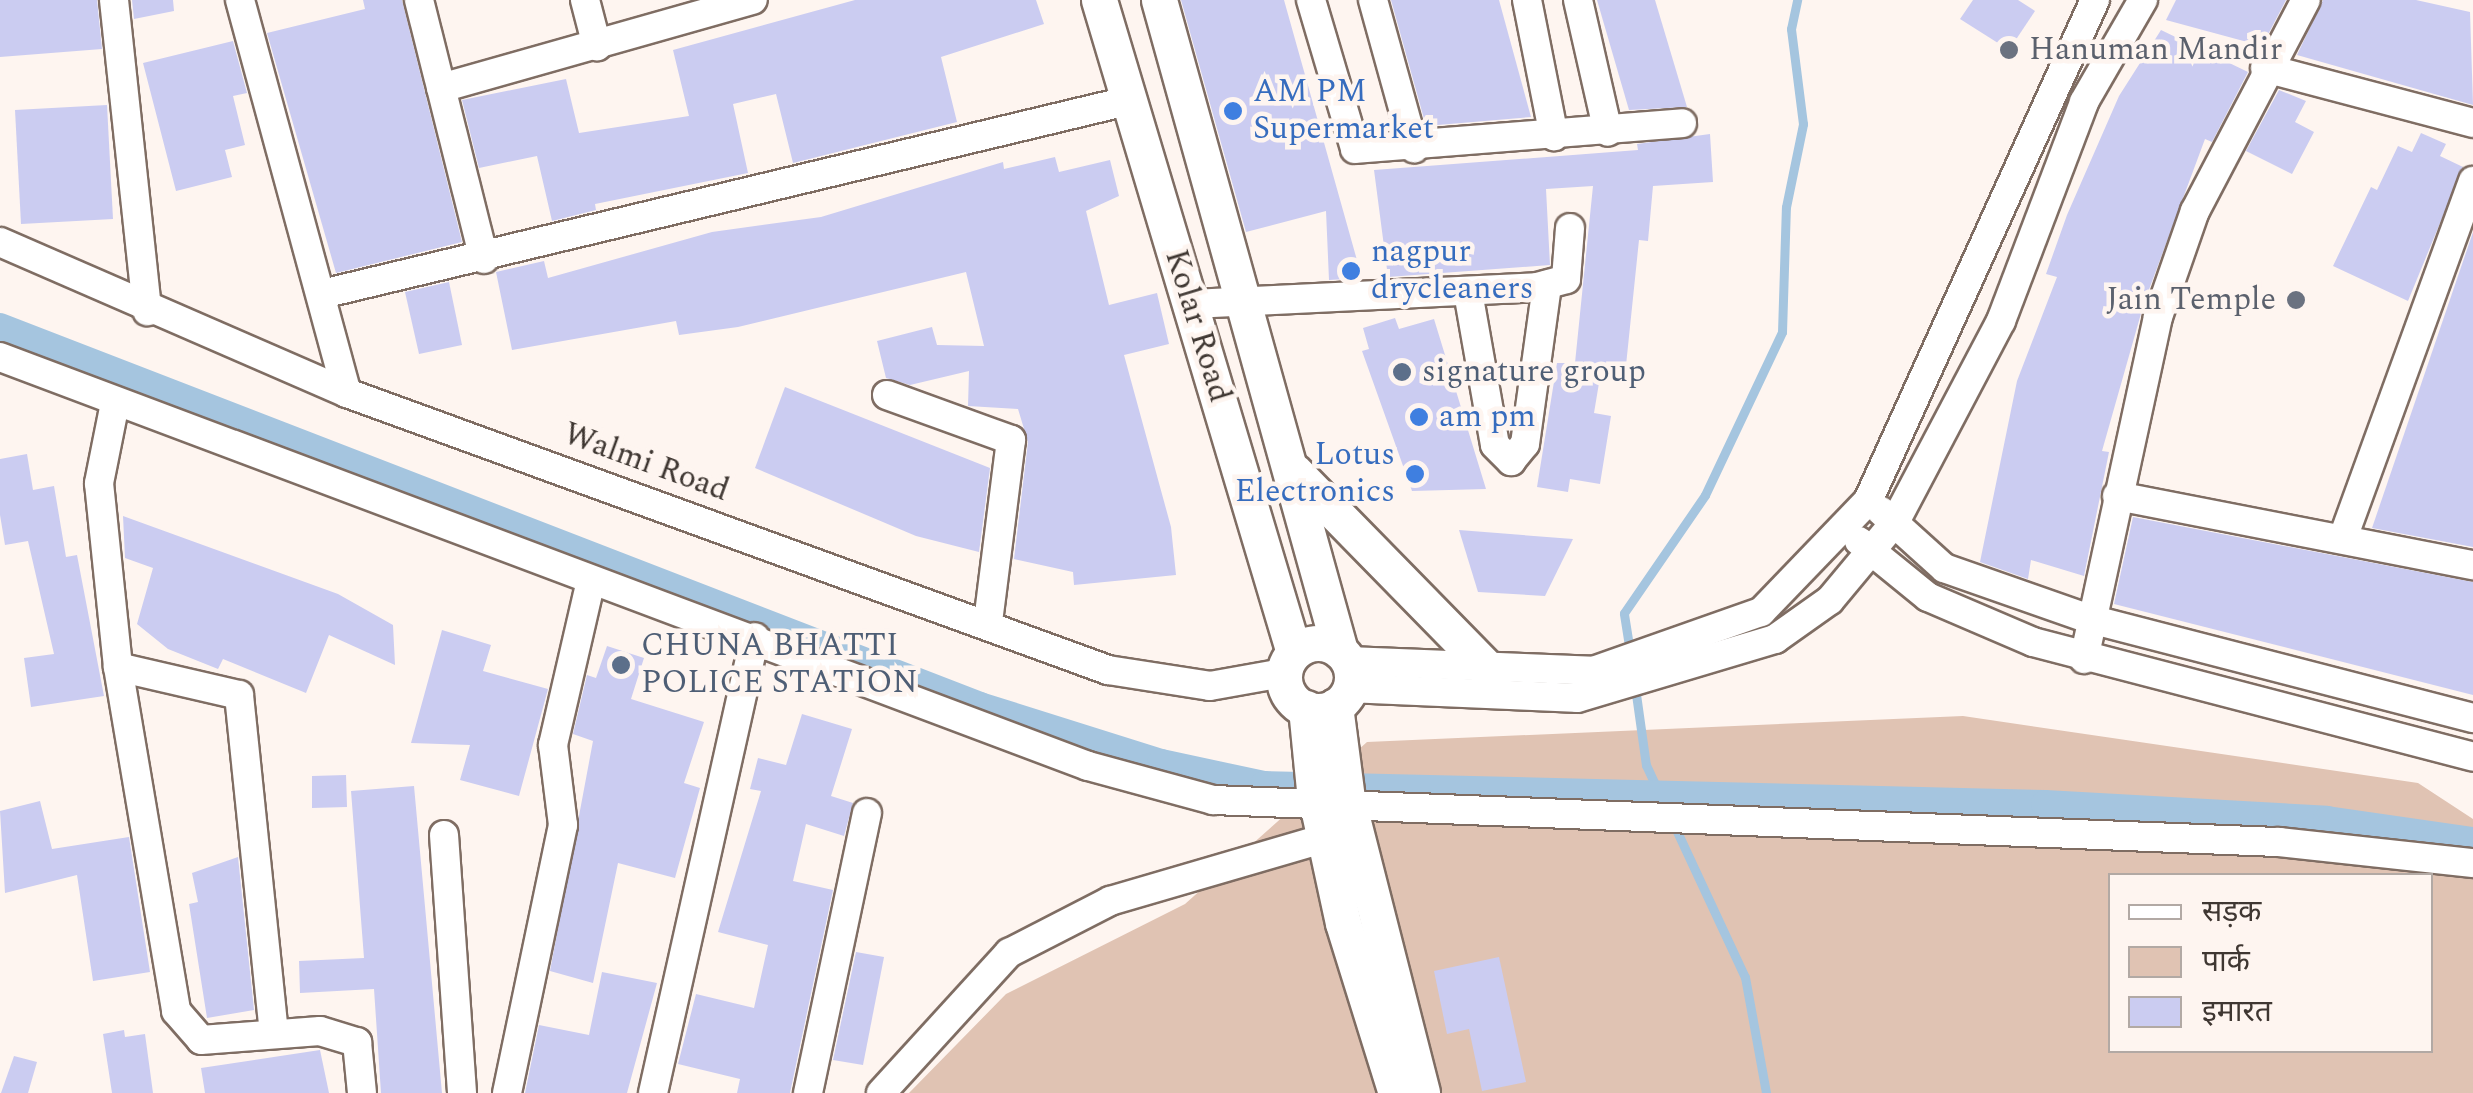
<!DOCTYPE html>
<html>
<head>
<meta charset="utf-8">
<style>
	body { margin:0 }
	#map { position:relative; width:2473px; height:1093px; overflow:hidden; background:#fef5f0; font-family:Spectral,"Noto Sans Devanagari",serif }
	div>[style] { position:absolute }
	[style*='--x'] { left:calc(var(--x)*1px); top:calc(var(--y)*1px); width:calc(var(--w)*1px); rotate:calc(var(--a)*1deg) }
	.green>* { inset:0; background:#e0c3b3 }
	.stream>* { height:9px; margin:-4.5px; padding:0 4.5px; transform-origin:4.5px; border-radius:4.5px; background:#a5c5df }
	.canal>* { height:28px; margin:-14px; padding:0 14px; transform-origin:14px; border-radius:14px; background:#a5c5df }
	.building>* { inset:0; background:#cbccf1 }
	.roads { filter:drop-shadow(2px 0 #7f6d63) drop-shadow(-2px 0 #7f6d63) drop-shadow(0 2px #7f6d63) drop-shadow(0 -2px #7f6d63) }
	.minor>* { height:28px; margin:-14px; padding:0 14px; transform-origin:14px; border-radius:14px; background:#fff }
	.major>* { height:35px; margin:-17.5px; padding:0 17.5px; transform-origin:17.5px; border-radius:17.5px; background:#fff }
	.major>.ring { margin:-17.5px; padding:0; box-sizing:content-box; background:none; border:35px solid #fff; border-radius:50% }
	.dots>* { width:28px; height:28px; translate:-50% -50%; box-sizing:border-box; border:5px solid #fef5f0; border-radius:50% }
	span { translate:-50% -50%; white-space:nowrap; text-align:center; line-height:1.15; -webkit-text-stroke:9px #fef5f0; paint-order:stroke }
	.worship-label { font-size:32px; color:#5b616d }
	.left { translate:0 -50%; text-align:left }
	.right { translate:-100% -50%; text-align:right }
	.shop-label { font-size:32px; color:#366cbe }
	.street-label { font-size:32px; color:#3f3732 }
	.service-label { font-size:32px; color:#4e5e75 }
	.legend { position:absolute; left:2108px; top:873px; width:325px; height:180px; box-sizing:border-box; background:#fef5f0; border:2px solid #b2a9a4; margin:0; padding:12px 18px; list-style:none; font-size:30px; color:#3f3732 }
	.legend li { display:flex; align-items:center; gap:20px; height:50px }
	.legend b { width:50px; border:2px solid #b2a9a4 }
</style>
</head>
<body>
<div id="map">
	<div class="green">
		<i style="clip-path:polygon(evenodd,1963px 716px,2418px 783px,2473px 819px,2473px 1093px,909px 1093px,1006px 994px,1185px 904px,1367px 742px,1963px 716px,2110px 876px,2430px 876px,2430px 1050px,2110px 1050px,2110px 876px)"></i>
	</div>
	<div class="stream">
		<i style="--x:1630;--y:652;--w:39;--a:-99"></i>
		<i style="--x:1624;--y:613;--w:143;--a:-55.5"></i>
		<i style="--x:1705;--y:495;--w:180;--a:-64.7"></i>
		<i style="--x:1782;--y:332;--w:125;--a:-88.2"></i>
		<i style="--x:1786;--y:207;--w:85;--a:-78.4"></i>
		<i style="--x:1803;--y:124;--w:96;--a:-97.2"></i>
		<i style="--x:1791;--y:29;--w:30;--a:-78"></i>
		<i style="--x:1635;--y:687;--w:79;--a:82"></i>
		<i style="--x:1646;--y:765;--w:234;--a:65"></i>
		<i style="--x:1745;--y:977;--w:118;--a:79.7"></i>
	</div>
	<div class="canal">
		<i style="--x:0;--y:327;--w:1051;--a:21.14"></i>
		<i style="--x:980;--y:706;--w:190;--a:17.5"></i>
		<i style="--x:1161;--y:763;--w:105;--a:12.1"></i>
		<i style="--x:1264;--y:785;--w:781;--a:1.39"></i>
		<i style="--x:2045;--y:804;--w:282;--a:3.2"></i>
		<i style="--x:2327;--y:820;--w:148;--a:8.2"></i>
	</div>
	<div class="building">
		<i style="clip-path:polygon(0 0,97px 0,102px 49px,0 57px)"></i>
		<i style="clip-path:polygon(132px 0,173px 0,174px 11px,134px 19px)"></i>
		<i style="clip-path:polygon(363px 0,402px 0,462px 242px,336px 273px,267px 33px,365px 9px)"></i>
		<i style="clip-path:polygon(855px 0,1036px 0,1044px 24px,941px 57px,957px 122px,793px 163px,776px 94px,733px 104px,748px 173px,595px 204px,596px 210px,552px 221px,537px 156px,479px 168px,462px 100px,566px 79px,579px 133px,689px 116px,673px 50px)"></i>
		<i style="clip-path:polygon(1181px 0,1284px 0,1362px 278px,1329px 280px,1326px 211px,1246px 232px)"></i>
		<i style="clip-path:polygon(1391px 0,1499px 0,1531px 117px,1426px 126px)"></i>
		<i style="clip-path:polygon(1597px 0,1655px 0,1687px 107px,1629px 110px)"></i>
		<i style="clip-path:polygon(1973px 0,2018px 0,2035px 11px,2009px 50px,1960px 19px)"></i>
		<i style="clip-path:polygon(2176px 0,2286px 0,2262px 46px,2166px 20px)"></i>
		<i style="clip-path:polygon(2323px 0,2416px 0,2470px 12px,2473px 105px,2297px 55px)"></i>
		<i style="clip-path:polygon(2161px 30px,2248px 72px,2212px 142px,2205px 139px,2144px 303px,2102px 451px,2109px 452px,2084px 576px,2031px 560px,2028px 579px,1980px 562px,2017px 381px,2057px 277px,2046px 274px,2067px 215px,2119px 96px)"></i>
		<i style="clip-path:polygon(233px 41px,247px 93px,233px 96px,245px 145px,225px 150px,232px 177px,176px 191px,143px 63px)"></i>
		<i style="clip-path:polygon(2279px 90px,2306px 101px,2295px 122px,2314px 132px,2292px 174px,2246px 151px)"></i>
		<i style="clip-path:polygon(107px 105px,113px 219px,21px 224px,15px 110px)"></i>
		<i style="clip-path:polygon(2421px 133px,2446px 144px,2440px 156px,2463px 167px,2408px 301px,2333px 266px,2371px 187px,2377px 190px,2398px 146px,2412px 152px)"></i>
		<i style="clip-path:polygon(1710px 134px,1713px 182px,1653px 186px,1648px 241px,1639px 240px,1625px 375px,1601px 371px,1594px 413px,1611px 416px,1600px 484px,1570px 479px,1568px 492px,1537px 487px,1557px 363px,1575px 363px,1593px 186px,1546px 189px,1550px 265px,1388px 277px,1374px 170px,1638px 150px,1637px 144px)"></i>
		<i style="clip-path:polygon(1055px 157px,1059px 172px,1110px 160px,1119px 196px,1086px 211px,1109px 305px,1157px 293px,1169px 344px,1124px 355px,1171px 527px,1176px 575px,1074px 585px,1073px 572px,1014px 559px,1028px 442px,1018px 409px,968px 406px,969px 371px,910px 385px,886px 378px,877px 341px,932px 327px,937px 345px,984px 346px,966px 272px,738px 327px,679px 335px,676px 321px,512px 350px,496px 272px,544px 261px,548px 278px,712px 232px,821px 217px,1003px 162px,1004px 169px)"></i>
		<i style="clip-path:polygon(2473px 232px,2473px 547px,2372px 528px)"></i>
		<i style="clip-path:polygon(449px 282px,462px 345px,419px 354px,405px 292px)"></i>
		<i style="clip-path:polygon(1395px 318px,1399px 329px,1434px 319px,1486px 489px,1412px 491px,1362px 351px,1369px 349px,1363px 328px)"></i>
		<i style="clip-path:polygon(785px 387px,990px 468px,979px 552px,916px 536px,755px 468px)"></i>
		<i style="clip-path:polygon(27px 454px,33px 490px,54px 486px,66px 557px,77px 555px,104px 696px,31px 707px,24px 658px,54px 654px,28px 541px,5px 545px,0 515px,0 459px)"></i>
		<i style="clip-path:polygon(123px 516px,338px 594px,393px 625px,395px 665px,329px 635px,306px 693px,223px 659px,218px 669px,168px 649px,137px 624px,153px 568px,125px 558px)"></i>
		<i style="clip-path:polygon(2133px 517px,2473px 582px,2473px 695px,2114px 604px)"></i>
		<i style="clip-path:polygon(1459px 530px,1573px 539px,1545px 596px,1478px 592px)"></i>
		<i style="clip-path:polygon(442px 630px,491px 645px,483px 671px,548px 689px,519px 796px,460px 780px,470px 745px,411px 743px)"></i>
		<i style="clip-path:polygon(607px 646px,644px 658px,631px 699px,704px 722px,684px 783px,700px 788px,675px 878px,618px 863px,593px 983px,550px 971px,593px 741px,573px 734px,587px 675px,596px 678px)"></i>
		<i style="clip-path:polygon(802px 714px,852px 729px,831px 796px,853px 803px,844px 836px,806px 824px,793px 881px,833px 890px,790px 1093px,737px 1093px,740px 1079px,678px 1064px,696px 994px,754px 1008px,768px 945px,718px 932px,761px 791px,750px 789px,758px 758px,786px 765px)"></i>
		<i style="clip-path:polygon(346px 775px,347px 807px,312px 808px,312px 776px)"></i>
		<i style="clip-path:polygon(414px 786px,442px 1093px,381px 1093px,374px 989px,300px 993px,299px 961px,364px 958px,351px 791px)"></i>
		<i style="clip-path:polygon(40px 801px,52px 849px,129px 837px,150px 972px,93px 981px,77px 875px,5px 893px,0 811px)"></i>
		<i style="clip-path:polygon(238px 857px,254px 1010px,207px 1018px,189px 904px,198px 902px,192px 873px)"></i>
		<i style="clip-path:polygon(856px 952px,884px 957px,863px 1065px,833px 1060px)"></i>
		<i style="clip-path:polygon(1499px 957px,1526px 1082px,1482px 1091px,1469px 1029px,1447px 1034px,1434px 971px)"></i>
		<i style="clip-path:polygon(602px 972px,657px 983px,627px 1093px,525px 1093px,539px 1025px,589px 1035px)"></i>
		<i style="clip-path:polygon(124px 1030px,125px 1037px,145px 1034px,153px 1093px,112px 1093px,103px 1034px)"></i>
		<i style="clip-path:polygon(320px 1050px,329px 1093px,205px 1093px,201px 1068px)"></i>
		<i style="clip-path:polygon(14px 1056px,37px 1062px,28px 1093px,1px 1093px)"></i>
	</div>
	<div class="roads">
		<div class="minor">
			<i style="--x:114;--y:0;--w:313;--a:83.9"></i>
			<i style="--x:240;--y:0;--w:407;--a:74.8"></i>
			<i style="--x:419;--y:0;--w:267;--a:75.9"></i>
			<i style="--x:585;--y:0;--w:48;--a:75.4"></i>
			<i style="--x:1311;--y:0;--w:155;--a:73.5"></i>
			<i style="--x:1355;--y:149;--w:328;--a:-4.5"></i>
			<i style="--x:1373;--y:0;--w:154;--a:74.5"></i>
			<i style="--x:1527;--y:0;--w:139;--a:78.8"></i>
			<i style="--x:1578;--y:0;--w:135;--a:77.2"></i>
			<i style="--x:2265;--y:68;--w:215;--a:14.8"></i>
			<i style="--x:441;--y:88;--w:324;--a:-15.8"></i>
			<i style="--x:0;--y:242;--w:378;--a:23.5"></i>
			<i style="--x:347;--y:393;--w:810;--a:20"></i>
			<i style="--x:1108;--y:670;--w:103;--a:8.9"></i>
			<i style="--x:1210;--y:686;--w:74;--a:-10.1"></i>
			<i style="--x:1468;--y:292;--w:155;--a:80"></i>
			<i style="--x:1495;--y:445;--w:23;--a:45"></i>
			<i style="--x:1511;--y:461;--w:22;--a:-51"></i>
			<i style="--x:1525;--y:444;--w:161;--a:-82.1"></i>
			<i style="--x:322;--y:294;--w:828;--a:-13.48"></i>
			<i style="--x:1192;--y:304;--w:345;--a:-2.8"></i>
			<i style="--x:1537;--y:287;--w:30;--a:-15"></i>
			<i style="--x:1566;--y:279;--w:51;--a:-85.5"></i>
			<i style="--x:0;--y:357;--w:1162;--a:20.6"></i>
			<i style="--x:1088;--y:766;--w:130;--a:15.2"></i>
			<i style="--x:1213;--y:800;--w:1067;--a:2.26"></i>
			<i style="--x:2279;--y:842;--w:195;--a:6.2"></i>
			<i style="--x:887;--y:395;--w:132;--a:19.9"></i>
			<i style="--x:1011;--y:440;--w:184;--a:97.2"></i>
			<i style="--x:115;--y:403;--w:82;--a:101.3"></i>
			<i style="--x:99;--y:483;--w:185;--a:84.1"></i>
			<i style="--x:118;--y:667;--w:349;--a:80.4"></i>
			<i style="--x:176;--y:1011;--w:38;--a:49"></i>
			<i style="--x:201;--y:1040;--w:119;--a:-4.3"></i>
			<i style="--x:320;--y:1031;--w:39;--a:17"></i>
			<i style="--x:357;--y:1042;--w:51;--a:84.4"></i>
			<i style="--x:2117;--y:496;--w:363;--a:11"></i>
			<i style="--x:1881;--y:511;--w:85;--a:42.1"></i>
			<i style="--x:1944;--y:568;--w:155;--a:19.3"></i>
			<i style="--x:2090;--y:619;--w:396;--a:14.5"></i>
			<i style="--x:2343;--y:538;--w:380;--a:-70"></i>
			<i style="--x:1859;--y:541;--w:89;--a:39.1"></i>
			<i style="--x:1928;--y:597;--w:114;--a:23.2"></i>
			<i style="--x:2033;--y:642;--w:455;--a:14.6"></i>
			<i style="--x:2084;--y:659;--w:350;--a:-77.8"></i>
			<i style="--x:2158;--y:317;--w:112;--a:-70.8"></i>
			<i style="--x:2195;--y:211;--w:238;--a:-62.3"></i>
			<i style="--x:1348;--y:661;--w:245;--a:2.3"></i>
			<i style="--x:1593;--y:671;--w:178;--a:-19.4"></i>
			<i style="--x:1761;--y:612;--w:154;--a:-46.1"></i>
			<i style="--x:1868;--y:501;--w:550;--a:-65.63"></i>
			<i style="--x:118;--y:667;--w:124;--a:13"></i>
			<i style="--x:239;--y:695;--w:339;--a:84.1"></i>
			<i style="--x:1350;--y:688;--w:227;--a:2.5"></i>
			<i style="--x:1577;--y:698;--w:207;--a:-16.6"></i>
			<i style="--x:1775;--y:639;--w:67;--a:-35.3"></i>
			<i style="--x:1830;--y:600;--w:102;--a:-50.2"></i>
			<i style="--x:1895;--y:522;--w:227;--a:-62.2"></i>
			<i style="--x:2001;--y:321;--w:234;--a:-69.2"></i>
			<i style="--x:2084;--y:102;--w:118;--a:-60"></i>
			<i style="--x:444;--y:835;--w:259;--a:86"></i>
			<i style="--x:507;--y:1093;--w:274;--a:-78.2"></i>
			<i style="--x:563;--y:825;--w:81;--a:-97.1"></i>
			<i style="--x:553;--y:745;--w:168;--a:-77"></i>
			<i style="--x:653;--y:1093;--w:467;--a:-77.4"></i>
			<i style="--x:808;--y:1093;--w:286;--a:-78.1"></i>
			<i style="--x:881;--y:1093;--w:190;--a:-47.6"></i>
			<i style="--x:1009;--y:953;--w:114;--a:-27.2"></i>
			<i style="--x:1110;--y:901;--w:224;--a:-16.3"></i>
		</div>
		<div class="major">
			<i style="--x:1099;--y:0;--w:681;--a:73.37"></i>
			<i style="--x:1159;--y:0;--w:676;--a:74.46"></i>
			<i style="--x:1294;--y:471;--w:274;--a:45.6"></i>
			<i class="ring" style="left:1284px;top:643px;width:33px;height:33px"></i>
			<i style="--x:1335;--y:706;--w:93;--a:82.6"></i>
			<i style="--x:1347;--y:798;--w:304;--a:75.7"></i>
			<i style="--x:1306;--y:708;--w:81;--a:84.4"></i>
			<i style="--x:1314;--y:789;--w:137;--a:77.8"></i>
			<i style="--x:1343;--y:923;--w:178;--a:72.7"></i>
		</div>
	</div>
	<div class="dots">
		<i style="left:2009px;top:50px;background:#6b7280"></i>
		<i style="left:1233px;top:111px;background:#3f7fe0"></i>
		<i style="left:1351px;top:271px;background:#3f7fe0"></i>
		<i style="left:2296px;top:300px;background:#6b7280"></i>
		<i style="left:1402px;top:372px;background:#5c6f8a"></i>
		<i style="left:1419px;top:417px;background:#3f7fe0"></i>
		<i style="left:1415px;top:474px;background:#3f7fe0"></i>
		<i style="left:621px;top:665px;background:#5c6f8a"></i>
	</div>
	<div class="worship-label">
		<span class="left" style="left:2029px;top:50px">Hanuman Mandir</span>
		<span class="right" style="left:2276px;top:300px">Jain Temple</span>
	</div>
	<div class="shop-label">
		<span class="left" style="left:1253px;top:111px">AM PM<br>Supermarket</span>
		<span class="left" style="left:1371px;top:271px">nagpur<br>drycleaners</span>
		<span class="left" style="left:1439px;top:417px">am pm</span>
		<span class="right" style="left:1395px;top:474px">Lotus<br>Electronics</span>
	</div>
	<div class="street-label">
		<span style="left:1197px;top:326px;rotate:73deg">Kolar Road</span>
		<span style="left:646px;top:463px;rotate:20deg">Walmi Road</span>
	</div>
	<div class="service-label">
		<span class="left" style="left:1422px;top:372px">signature group</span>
		<span class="left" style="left:641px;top:665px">CHUNA BHATTI<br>POLICE STATION</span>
	</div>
	<ul class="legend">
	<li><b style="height:12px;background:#fff"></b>सड़क</li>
	<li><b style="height:28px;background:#e0c3b3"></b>पार्क</li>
	<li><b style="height:28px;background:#cbccf1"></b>इमारत</li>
	</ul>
</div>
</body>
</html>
